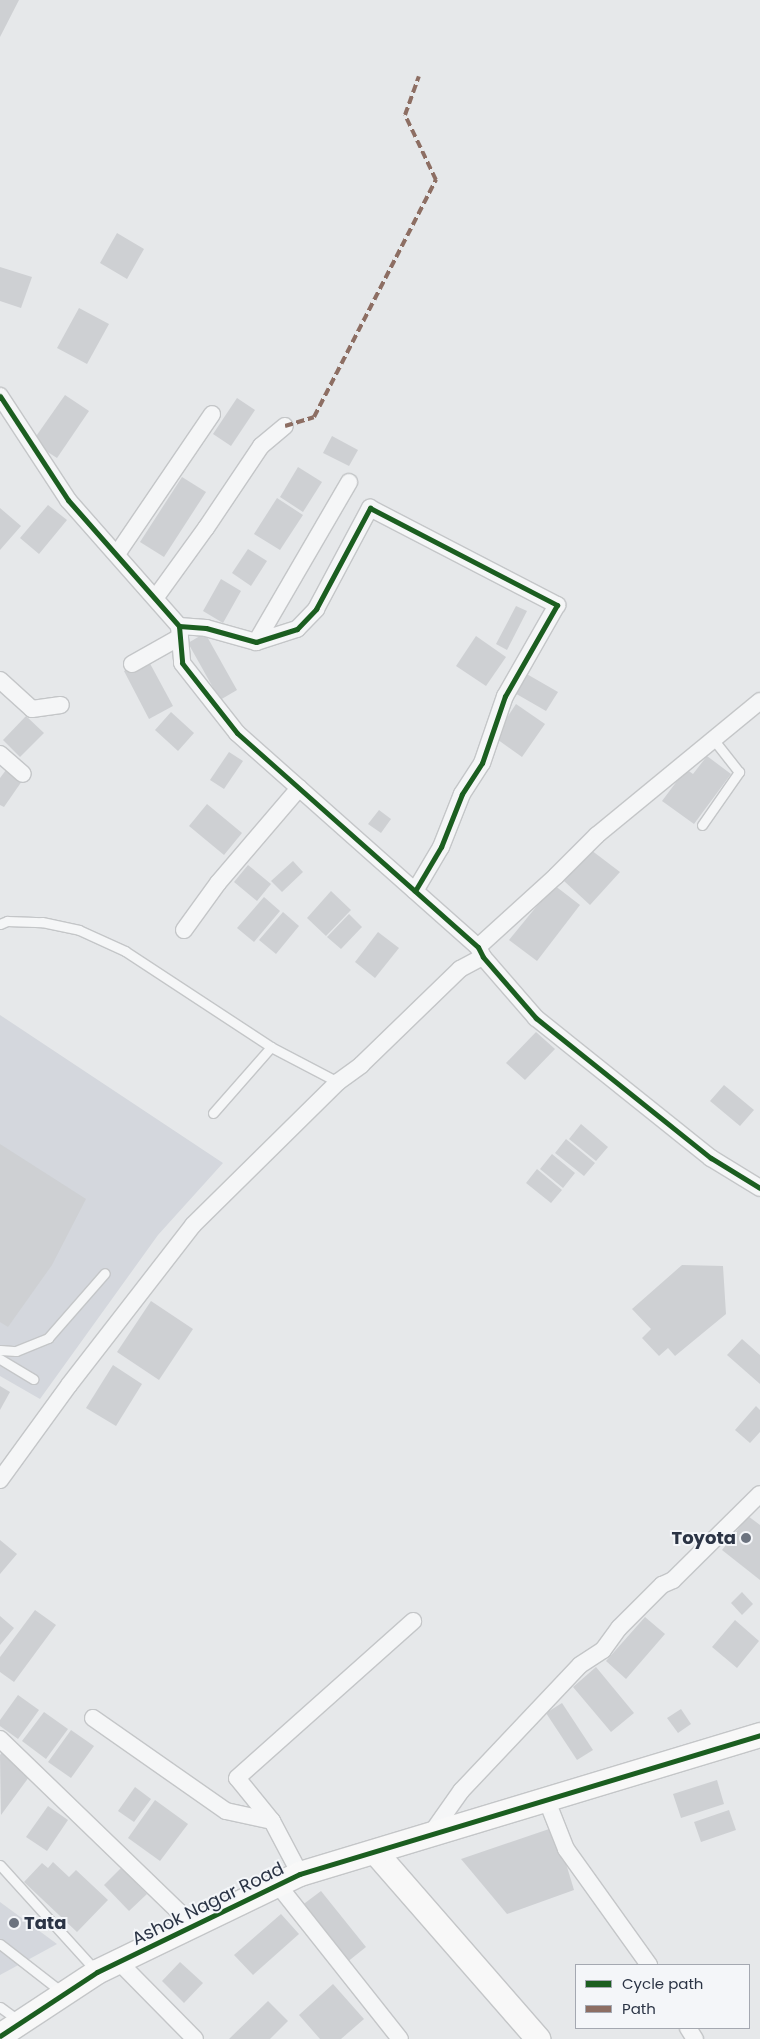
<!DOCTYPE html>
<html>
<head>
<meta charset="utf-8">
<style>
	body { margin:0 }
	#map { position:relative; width:760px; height:2039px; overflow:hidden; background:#e6e8ea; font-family:Poppins,sans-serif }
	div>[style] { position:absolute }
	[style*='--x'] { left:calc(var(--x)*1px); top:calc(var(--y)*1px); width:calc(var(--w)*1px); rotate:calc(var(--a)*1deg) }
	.built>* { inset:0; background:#d4d7dd }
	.building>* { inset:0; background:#ced0d3 }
	.roads { filter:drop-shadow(1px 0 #c4c6c8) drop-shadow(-1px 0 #c4c6c8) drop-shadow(0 1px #c4c6c8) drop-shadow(0 -1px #c4c6c8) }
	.lane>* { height:9px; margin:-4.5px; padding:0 4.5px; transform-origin:4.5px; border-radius:4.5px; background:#f5f6f7 }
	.street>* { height:16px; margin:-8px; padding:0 8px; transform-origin:8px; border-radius:8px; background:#f5f6f7 }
	.secondary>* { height:24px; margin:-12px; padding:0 12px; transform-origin:12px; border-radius:12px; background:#f8f8f8 }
	.quiet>* { height:4px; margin-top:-2px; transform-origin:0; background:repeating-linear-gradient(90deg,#8d6e63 0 8px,transparent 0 12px) }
	.cycleway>* { height:5px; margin:-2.5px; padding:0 2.5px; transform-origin:2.5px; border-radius:2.5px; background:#1b5e20 }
	.dots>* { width:14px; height:14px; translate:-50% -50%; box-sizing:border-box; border:2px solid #f4f6f9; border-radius:50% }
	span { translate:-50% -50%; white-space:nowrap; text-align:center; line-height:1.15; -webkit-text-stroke:4px #f4f6f9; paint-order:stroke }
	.poi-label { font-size:18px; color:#2b3445; font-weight:700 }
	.right { translate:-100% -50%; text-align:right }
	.left { translate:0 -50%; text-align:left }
	.street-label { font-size:18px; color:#2b3445 }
	.legend { position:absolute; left:575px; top:1964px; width:175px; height:65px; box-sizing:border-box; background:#f4f6f9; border:1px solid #a4a8b1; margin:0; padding:6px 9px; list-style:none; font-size:15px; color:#2b3445 }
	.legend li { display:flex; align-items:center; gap:10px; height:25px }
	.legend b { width:25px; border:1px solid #a4a8b1 }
</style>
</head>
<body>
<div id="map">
	<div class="built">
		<i style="clip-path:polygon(0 1015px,223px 1163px,158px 1235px,40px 1399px,0 1376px)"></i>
		<i style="clip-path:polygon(0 1902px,57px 1944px,0 1975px)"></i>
	</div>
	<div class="building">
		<i style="clip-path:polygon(0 0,19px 0,0 37px)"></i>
		<i style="clip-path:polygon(117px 233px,144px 249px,127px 279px,100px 263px)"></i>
		<i style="clip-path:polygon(0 267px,32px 277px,21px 308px,0 301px)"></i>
		<i style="clip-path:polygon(79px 308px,109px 324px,87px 364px,57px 348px)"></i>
		<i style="clip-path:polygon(65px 395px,89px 411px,57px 458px,32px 442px)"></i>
		<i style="clip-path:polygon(237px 398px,255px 410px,231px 446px,213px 434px)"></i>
		<i style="clip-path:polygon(332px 436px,358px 450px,349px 466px,323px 453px)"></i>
		<i style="clip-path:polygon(298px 467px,322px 482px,303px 512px,280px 497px)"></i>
		<i style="clip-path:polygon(182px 477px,206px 492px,164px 557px,140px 542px)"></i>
		<i style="clip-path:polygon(277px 498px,303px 515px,280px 550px,254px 534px)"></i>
		<i style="clip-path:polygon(48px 505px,67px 520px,39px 554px,20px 538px)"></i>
		<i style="clip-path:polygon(0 508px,21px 526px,0 550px)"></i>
		<i style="clip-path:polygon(248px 549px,267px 561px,251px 586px,232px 573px)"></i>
		<i style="clip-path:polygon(221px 579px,241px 591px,223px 623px,203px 611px)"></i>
		<i style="clip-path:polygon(516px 606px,527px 611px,507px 650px,496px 644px)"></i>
		<i style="clip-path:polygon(205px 633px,237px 690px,220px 700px,188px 643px)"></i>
		<i style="clip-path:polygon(476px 636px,506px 657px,486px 686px,456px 666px)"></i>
		<i style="clip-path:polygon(147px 658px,173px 706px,149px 719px,124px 671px)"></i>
		<i style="clip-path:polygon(525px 673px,558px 692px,546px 711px,513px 692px)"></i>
		<i style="clip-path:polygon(516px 704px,545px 724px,522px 757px,494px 737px)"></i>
		<i style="clip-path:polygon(171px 712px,194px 733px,178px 751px,155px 730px)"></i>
		<i style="clip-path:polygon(26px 716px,44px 733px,20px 757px,3px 740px)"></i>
		<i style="clip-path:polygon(229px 752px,243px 761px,224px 789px,210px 780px)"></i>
		<i style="clip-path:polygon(707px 756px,731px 774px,694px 824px,662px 801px,686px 769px,693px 774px)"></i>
		<i style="clip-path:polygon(6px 770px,22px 781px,4px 807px,0 805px,0 778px)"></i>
		<i style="clip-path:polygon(207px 804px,242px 833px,224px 855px,189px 826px)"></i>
		<i style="clip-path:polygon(379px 810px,391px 819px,381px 833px,368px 824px)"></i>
		<i style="clip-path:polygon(591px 850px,620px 872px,590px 905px,564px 881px)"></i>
		<i style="clip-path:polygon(293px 861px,303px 872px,282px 892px,271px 881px)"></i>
		<i style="clip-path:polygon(248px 865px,271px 884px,257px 901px,234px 882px)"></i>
		<i style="clip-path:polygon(554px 885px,580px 905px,537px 961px,509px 940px)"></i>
		<i style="clip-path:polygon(331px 891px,351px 910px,326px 936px,307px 918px)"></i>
		<i style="clip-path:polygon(264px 897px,280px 911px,254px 942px,237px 928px)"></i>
		<i style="clip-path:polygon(283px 912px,299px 926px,276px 954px,259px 940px)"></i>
		<i style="clip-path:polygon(349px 914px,362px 927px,341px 949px,327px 937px)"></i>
		<i style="clip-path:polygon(378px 932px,399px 948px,375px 978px,355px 962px)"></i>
		<i style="clip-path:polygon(536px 1032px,555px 1049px,525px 1080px,506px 1063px)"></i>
		<i style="clip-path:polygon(724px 1085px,754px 1110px,740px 1126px,710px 1101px)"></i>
		<i style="clip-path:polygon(581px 1124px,608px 1147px,596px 1161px,569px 1139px)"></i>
		<i style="clip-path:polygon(566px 1139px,595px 1163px,584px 1176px,555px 1153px)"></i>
		<i style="clip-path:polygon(0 1144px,86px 1199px,52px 1265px,8px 1327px,0 1322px)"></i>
		<i style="clip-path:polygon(552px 1154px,575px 1173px,563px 1188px,540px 1169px)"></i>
		<i style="clip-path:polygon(537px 1169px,562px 1190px,551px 1203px,526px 1183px)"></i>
		<i style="clip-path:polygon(682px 1265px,723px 1266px,726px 1314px,675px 1356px,668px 1348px,659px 1356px,642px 1338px,651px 1329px,632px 1309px)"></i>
		<i style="clip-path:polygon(151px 1301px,193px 1329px,159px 1380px,117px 1352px)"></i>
		<i style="clip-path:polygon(742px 1339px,760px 1355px,760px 1384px,727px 1355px)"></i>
		<i style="clip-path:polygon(113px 1365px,142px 1384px,116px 1426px,86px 1408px)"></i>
		<i style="clip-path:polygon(0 1386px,10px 1392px,0 1410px)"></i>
		<i style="clip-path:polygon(756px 1406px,760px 1410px,760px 1432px,750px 1443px,735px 1430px)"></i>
		<i style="clip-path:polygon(748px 1516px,760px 1525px,760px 1580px,722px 1550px)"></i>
		<i style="clip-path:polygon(0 1540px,17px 1554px,0 1574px)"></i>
		<i style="clip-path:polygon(742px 1592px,753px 1604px,742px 1615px,731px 1603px)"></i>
		<i style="clip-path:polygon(35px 1610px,56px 1625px,14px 1682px,0 1672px,0 1657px)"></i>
		<i style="clip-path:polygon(0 1616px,14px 1628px,0 1645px)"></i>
		<i style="clip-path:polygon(645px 1617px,665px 1634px,626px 1679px,606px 1661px)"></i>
		<i style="clip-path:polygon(735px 1620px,759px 1641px,737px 1668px,712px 1647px)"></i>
		<i style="clip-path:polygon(596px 1667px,634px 1713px,611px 1732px,573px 1687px)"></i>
		<i style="clip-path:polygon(18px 1695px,39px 1710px,18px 1739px,0 1726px,0 1720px)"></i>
		<i style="clip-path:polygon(562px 1703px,593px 1750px,577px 1760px,546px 1713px)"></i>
		<i style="clip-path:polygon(681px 1709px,691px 1724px,678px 1733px,667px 1718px)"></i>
		<i style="clip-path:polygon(44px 1712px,68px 1729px,46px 1759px,22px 1741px)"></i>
		<i style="clip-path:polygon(71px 1730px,94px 1746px,71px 1778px,48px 1762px)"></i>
		<i style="clip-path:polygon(2px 1752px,29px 1777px,1px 1815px,0 1755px)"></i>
		<i style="clip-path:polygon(717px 1780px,724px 1804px,681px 1818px,673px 1794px)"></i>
		<i style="clip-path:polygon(135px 1787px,151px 1799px,134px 1822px,118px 1811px)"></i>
		<i style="clip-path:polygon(155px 1800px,188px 1824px,160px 1861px,128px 1838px)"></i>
		<i style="clip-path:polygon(48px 1806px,68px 1820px,47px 1851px,26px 1837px)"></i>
		<i style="clip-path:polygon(729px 1810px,736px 1830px,701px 1842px,694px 1822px)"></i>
		<i style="clip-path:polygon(555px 1827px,574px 1890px,507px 1914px,461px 1859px)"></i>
		<i style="clip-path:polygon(53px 1862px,69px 1877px,76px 1870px,108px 1900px,77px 1932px,24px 1882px,42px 1863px,48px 1868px)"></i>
		<i style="clip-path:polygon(121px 1868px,147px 1894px,129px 1911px,104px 1885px)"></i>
		<i style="clip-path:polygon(321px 1891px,366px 1947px,346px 1963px,301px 1906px)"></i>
		<i style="clip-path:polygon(281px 1914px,299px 1934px,253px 1975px,234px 1955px)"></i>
		<i style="clip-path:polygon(180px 1962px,203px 1983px,184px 2003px,162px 1981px)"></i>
		<i style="clip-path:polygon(333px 1984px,364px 2019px,341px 2039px,320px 2039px,299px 2015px)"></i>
		<i style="clip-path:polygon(268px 2001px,288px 2021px,270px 2039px,229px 2039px)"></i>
	</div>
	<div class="roads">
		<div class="lane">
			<i style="--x:702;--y:825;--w:65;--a:-55.1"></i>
			<i style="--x:739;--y:772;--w:42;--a:-128.2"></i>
			<i style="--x:0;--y:924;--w:8;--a:-23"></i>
			<i style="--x:7;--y:921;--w:35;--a:2"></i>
			<i style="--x:42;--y:922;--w:38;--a:12"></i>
			<i style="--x:79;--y:930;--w:51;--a:24.5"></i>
			<i style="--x:125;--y:951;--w:175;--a:33.3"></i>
			<i style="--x:213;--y:1113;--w:88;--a:-48.7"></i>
			<i style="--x:271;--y:1047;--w:76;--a:27.6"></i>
			<i style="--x:0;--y:1350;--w:16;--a:4"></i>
			<i style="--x:16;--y:1351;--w:35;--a:-22"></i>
			<i style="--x:48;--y:1338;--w:86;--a:-48.8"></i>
			<i style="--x:0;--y:1359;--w:39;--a:31"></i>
			<i style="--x:0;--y:1865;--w:144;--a:47.8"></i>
			<i style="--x:0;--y:1944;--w:80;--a:37.9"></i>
			<i style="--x:0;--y:2007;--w:24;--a:36"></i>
		</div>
		<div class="street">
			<i style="--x:0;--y:396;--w:124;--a:56.8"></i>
			<i style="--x:68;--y:500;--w:168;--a:48.6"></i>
			<i style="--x:179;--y:626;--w:37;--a:85"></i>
			<i style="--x:182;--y:663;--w:89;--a:51.8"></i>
			<i style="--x:237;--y:733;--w:322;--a:41.6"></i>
			<i style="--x:478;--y:947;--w:11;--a:63"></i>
			<i style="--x:483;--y:957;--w:81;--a:49"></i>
			<i style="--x:536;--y:1018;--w:224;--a:38.7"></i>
			<i style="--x:711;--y:1158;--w:57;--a:31.5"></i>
			<i style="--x:117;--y:554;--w:169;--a:-55.8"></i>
			<i style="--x:156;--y:597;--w:85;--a:-54.1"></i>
			<i style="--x:206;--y:528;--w:99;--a:-56.1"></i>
			<i style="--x:261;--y:446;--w:31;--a:-40"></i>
			<i style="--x:179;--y:626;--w:27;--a:4"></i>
			<i style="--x:206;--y:628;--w:52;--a:15.6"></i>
			<i style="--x:256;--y:642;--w:43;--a:-17.6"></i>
			<i style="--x:297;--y:629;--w:28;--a:-46"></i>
			<i style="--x:316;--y:609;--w:115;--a:-61.9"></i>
			<i style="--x:370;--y:508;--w:211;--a:27.4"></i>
			<i style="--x:557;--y:605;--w:105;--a:119.7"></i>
			<i style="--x:505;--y:696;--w:71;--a:108.9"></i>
			<i style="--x:482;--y:763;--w:37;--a:123"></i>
			<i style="--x:462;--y:794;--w:57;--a:111.6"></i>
			<i style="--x:441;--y:847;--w:51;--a:120.6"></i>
			<i style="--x:256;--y:642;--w:185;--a:-59.8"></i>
			<i style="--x:132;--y:664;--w:55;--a:-29.4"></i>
			<i style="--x:0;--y:680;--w:43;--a:42.2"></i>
			<i style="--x:32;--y:709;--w:29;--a:-8"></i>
			<i style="--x:0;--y:754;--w:30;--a:41"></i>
			<i style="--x:184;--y:930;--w:58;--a:-54.1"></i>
			<i style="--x:218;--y:883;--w:125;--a:-49.5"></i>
			<i style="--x:478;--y:947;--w:105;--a:-42.3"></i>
			<i style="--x:556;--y:876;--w:58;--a:-45"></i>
			<i style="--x:597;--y:835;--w:211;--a:-39.4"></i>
			<i style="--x:0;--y:1480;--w:117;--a:-54"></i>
			<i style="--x:69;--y:1385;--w:202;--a:-52.2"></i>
			<i style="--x:193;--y:1225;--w:204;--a:-44.6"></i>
			<i style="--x:338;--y:1082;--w:29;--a:-36"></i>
			<i style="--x:361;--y:1065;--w:138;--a:-44.1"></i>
			<i style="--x:460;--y:969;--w:26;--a:-28"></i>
			<i style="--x:93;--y:1718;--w:162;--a:35"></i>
			<i style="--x:226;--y:1811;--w:47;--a:12.3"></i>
			<i style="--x:272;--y:1821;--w:60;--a:62.2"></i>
			<i style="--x:0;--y:1739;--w:271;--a:44"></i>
			<i style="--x:547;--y:1801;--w:52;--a:68.4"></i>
			<i style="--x:566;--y:1849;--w:143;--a:54.4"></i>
			<i style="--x:272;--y:1821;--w:55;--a:-129.1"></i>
			<i style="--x:237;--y:1778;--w:236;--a:-41.7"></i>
			<i style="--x:430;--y:1835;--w:54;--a:-54.8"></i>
			<i style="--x:461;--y:1791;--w:173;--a:-46.6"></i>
			<i style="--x:580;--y:1665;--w:27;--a:-33"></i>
			<i style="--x:603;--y:1650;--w:27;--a:-54"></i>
			<i style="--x:619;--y:1628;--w:61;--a:-45"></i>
			<i style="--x:662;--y:1585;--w:12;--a:-24"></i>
			<i style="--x:673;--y:1580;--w:122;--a:-44.7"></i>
			<i style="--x:278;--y:1885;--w:196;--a:51.6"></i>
			<i style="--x:119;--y:1962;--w:108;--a:45.4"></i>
			<i style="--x:688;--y:2028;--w:13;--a:58"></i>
		</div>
		<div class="secondary">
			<i style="--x:376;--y:1853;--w:247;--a:48.9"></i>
			<i style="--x:0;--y:2036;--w:116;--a:-33.4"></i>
			<i style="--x:97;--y:1972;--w:225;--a:-25.8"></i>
			<i style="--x:300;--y:1874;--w:481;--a:-16.8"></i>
		</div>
	</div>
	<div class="quiet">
		<i style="--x:285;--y:426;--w:30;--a:-17"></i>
		<i style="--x:314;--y:417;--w:267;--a:-62.8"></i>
		<i style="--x:436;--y:180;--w:72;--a:-115.5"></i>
		<i style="--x:405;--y:115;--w:41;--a:-70.3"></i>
	</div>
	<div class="cycleway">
		<i style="--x:0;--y:396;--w:124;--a:56.8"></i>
		<i style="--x:68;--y:500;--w:168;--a:48.6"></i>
		<i style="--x:179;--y:626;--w:37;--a:85"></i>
		<i style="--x:182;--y:663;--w:89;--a:51.8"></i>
		<i style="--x:237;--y:733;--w:322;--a:41.6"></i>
		<i style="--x:478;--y:947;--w:11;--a:63"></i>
		<i style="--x:483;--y:957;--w:81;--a:49"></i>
		<i style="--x:536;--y:1018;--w:224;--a:38.7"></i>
		<i style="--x:711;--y:1158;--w:57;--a:31.5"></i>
		<i style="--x:179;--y:626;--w:27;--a:4"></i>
		<i style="--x:206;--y:628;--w:52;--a:15.6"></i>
		<i style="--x:256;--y:642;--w:43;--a:-17.6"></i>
		<i style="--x:297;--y:629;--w:28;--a:-46"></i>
		<i style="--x:316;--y:609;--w:115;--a:-61.9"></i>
		<i style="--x:370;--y:508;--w:211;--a:27.4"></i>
		<i style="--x:557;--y:605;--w:105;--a:119.7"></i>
		<i style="--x:505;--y:696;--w:71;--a:108.9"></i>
		<i style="--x:482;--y:763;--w:37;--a:123"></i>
		<i style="--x:462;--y:794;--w:57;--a:111.6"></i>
		<i style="--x:441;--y:847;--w:51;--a:120.6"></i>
		<i style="--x:0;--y:2036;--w:116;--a:-33.4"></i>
		<i style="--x:97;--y:1972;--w:225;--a:-25.8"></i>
		<i style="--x:300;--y:1874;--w:481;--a:-16.8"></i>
	</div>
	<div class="dots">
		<i style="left:746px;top:1538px;background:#6c737f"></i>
		<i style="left:14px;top:1923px;background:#6c737f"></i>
	</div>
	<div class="poi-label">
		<span class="right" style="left:736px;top:1538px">Toyota</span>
		<span class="left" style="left:24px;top:1923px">Tata</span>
	</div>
	<div class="street-label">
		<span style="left:208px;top:1904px;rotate:-26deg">Ashok Nagar Road</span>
	</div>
	<ul class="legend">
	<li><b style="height:6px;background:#1b5e20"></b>Cycle path</li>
	<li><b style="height:6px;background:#8d6e63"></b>Path</li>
	</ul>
</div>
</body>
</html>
